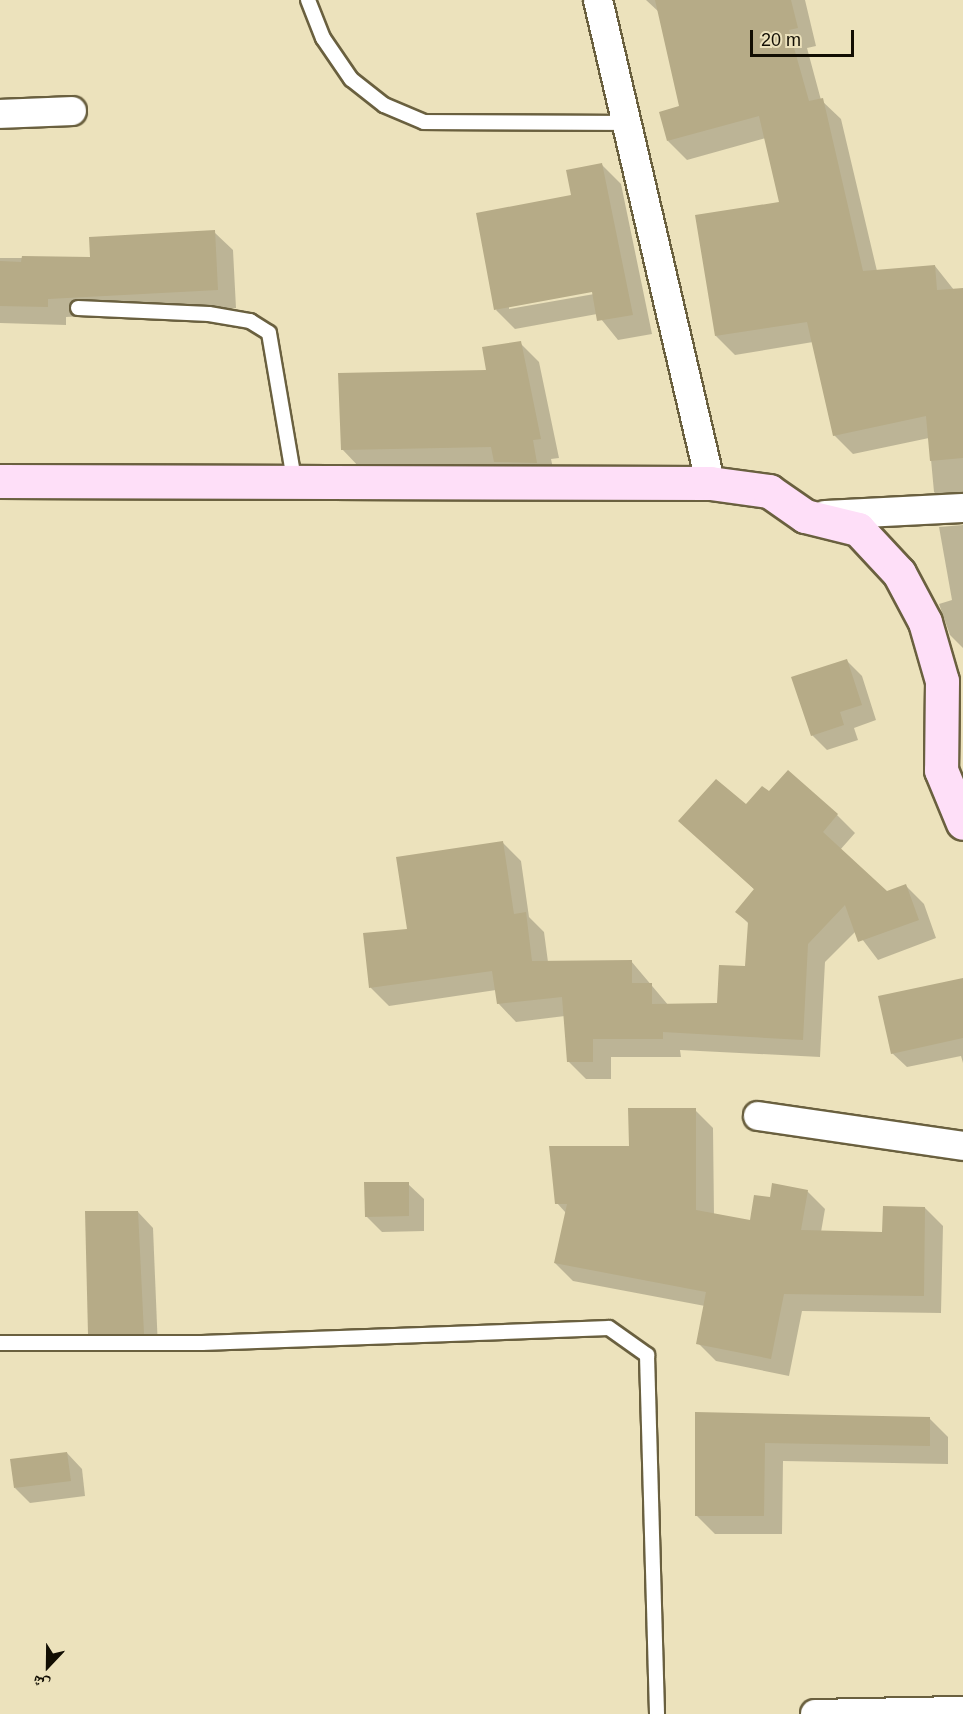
<!DOCTYPE html>
<html>
<head>
<meta charset="utf-8">
<style>
	body { margin:0 }
	#map { position:relative; width:963px; height:1714px; overflow:hidden; background:#ece2bc; font-family:Helvetica,"Noto Naskh Arabic",sans-serif }
	div>[style] { position:absolute }
	[style*='--x'] { left:calc(var(--x)*1px); top:calc(var(--y)*1px); width:calc(var(--w)*1px); rotate:calc(var(--a)*1deg) }
	.shadow>* { inset:0; background:#0003 }
	.building>* { inset:0; background:#b6ab87 }
	.roads { filter:drop-shadow(2px 0 #6a603f) drop-shadow(-2px 0 #6a603f) drop-shadow(0 2px #6a603f) drop-shadow(0 -2px #6a603f) }
	.lane>* { height:14px; margin:-7px; padding:0 7px; transform-origin:7px; border-radius:7px; background:#fff }
	.street>* { height:28px; margin:-14px; padding:0 14px; transform-origin:14px; border-radius:14px; background:#fff }
	.secondary>* { height:33px; margin:-16.5px; padding:0 16.5px; transform-origin:16.5px; border-radius:16.5px; background:#fedff8 }
	span { translate:-50% -50%; white-space:nowrap; text-align:center; line-height:1.15; -webkit-text-stroke:6px #ece2bc; paint-order:stroke }
	.north { position:absolute; left:18px; top:1636px; width:60px; height:60px; -webkit-text-stroke:4px #ece2bc; paint-order:stroke; rotate:202deg; font-size:16px; font-weight:700; line-height:24px; text-align:center; color:#120e03 }
	.north::after { content:''; display:block; margin:auto; width:21px; height:27px; background:#120e03; clip-path:polygon(50% 0,100% 100%,50% 72%,0 100%) }
	.scale { position:absolute; left:750px; top:30px; width:104px; height:27px; box-sizing:border-box; border:3px solid #120e03; border-top:0; padding-left:8px; font-size:18px; line-height:21px; white-space:nowrap; color:#120e03; -webkit-text-stroke:4px #ece2bc; paint-order:stroke }
</style>
</head>
<body>
<div id="map">
	<div class="shadow">
		<i style="clip-path:polygon(646px 0,805px 0,816px 46px,807px 48px,821px 100px,841px 119px,877px 271px,935px 266px,954px 290px,963px 289px,963px 511px,953px 511px,934px 492px,929px 438px,853px 454px,834px 435px,813px 342px,735px 355px,716px 336px,781px 203px,766px 138px,687px 160px,668px 141px,681px 107px,660px 13px)"></i>
		<i style="clip-path:polygon(evenodd,601px 164px,621px 184px,652px 334px,618px 340px,597px 314px,515px 329px,496px 310px,601px 164px,599px 290px,600px 293px,509px 309px,509px 306px,599px 290px)"></i>
		<i style="clip-path:polygon(214px 232px,233px 250px,236px 308px,66px 317px,66px 325px,0 323px,0 258px,92px 258px)"></i>
		<i style="clip-path:polygon(520px 343px,539px 362px,559px 458px,551px 459px,556px 482px,515px 480px,500px 466px,361px 469px,342px 449px,487px 371px)"></i>
		<i style="clip-path:polygon(963px 525px,963px 648px,950px 635px,939px 604px,952px 600px,939px 527px)"></i>
		<i style="clip-path:polygon(846px 660px,862px 676px,876px 720px,854px 728px,858px 740px,827px 750px,812px 735px)"></i>
		<i style="clip-path:polygon(769px 794px,837px 815px,855px 833px,840px 850px,886px 893px,906px 886px,924px 904px,936px 938px,878px 960px,856px 931px,825px 962px,820px 1057px,680px 1050px,681px 1057px,611px 1057px,611px 1079px,586px 1079px,568px 1061px,565px 1016px,516px 1022px,498px 1003px,496px 990px,389px 1006px,371px 988px,365px 935px,408px 930px,502px 842px,521px 861px,529px 917px,544px 932px,548px 962px,631px 961px,669px 1006px,718px 1004px,746px 967px,749px 924px,737px 912px,755px 890px,681px 821px,746px 807px)"></i>
		<i style="clip-path:polygon(963px 979px,963px 1063px,961px 1056px,907px 1067px,892px 1053px)"></i>
		<i style="clip-path:polygon(695px 1110px,713px 1128px,714px 1215px,751px 1222px,771px 1199px,807px 1191px,825px 1209px,821px 1232px,884px 1233px,925px 1208px,943px 1226px,941px 1313px,802px 1311px,789px 1376px,716px 1361px,698px 1343px,705px 1306px,573px 1281px,555px 1263px,566px 1213px,557px 1203px,630px 1147px)"></i>
		<i style="clip-path:polygon(408px 1184px,424px 1199px,424px 1231px,382px 1232px,366px 1216px)"></i>
		<i style="clip-path:polygon(138px 1212px,153px 1228px,158px 1349px,104px 1349px,89px 1333px)"></i>
		<i style="clip-path:polygon(696px 1414px,929px 1418px,948px 1437px,948px 1464px,783px 1461px,782px 1534px,715px 1534px,696px 1515px)"></i>
		<i style="clip-path:polygon(67px 1453px,82px 1469px,85px 1496px,30px 1503px,15px 1488px)"></i>
	</div>
	<div class="building">
		<i style="clip-path:polygon(655px 0,791px 0,798px 28px,789px 30px,809px 101px,823px 98px,863px 271px,935px 265px,937px 290px,963px 288px,963px 458px,930px 461px,926px 416px,833px 436px,807px 322px,715px 336px,695px 215px,779px 202px,759px 116px,667px 141px,659px 112px,679px 106px)"></i>
		<i style="clip-path:polygon(602px 163px,633px 315px,597px 321px,592px 292px,494px 310px,476px 213px,571px 195px,566px 170px)"></i>
		<i style="clip-path:polygon(215px 230px,218px 290px,48px 299px,48px 307px,0 306px,0 261px,21px 262px,22px 256px,90px 257px,89px 237px)"></i>
		<i style="clip-path:polygon(521px 341px,541px 439px,533px 440px,537px 463px,494px 462px,491px 447px,341px 450px,338px 373px,486px 370px,482px 347px)"></i>
		<i style="clip-path:polygon(847px 659px,862px 705px,840px 712px,844px 725px,811px 736px,791px 677px)"></i>
		<i style="clip-path:polygon(788px 770px,838px 814px,823px 832px,887px 891px,906px 884px,919px 920px,858px 942px,845px 905px,808px 944px,803px 1040px,663px 1032px,663px 1039px,593px 1039px,593px 1062px,567px 1062px,562px 997px,497px 1004px,492px 971px,369px 988px,363px 933px,407px 929px,396px 857px,503px 841px,514px 914px,526px 912px,532px 961px,632px 960px,632px 983px,652px 983px,652px 1004px,717px 1003px,719px 965px,745px 966px,748px 922px,735px 912px,754px 889px,678px 821px,716px 779px,746px 804px,762px 786px,769px 791px)"></i>
		<i style="clip-path:polygon(963px 978px,963px 1038px,891px 1054px,878px 996px)"></i>
		<i style="clip-path:polygon(628px 1108px,696px 1108px,696px 1210px,750px 1220px,754px 1195px,770px 1197px,772px 1183px,808px 1190px,801px 1230px,882px 1232px,883px 1206px,925px 1207px,924px 1296px,784px 1294px,771px 1359px,696px 1344px,706px 1292px,554px 1263px,567px 1204px,555px 1204px,549px 1146px,629px 1146px)"></i>
		<i style="clip-path:polygon(364px 1182px,409px 1182px,409px 1216px,365px 1217px)"></i>
		<i style="clip-path:polygon(85px 1211px,138px 1211px,144px 1334px,88px 1334px)"></i>
		<i style="clip-path:polygon(695px 1412px,930px 1417px,930px 1446px,765px 1443px,764px 1516px,695px 1516px)"></i>
		<i style="clip-path:polygon(67px 1452px,71px 1481px,14px 1488px,10px 1459px)"></i>
	</div>
	<div class="roads">
		<div class="lane">
			<i style="--x:308;--y:0;--w:41;--a:68.5"></i>
			<i style="--x:323;--y:38;--w:50;--a:55.7"></i>
			<i style="--x:351;--y:79;--w:42;--a:38.2"></i>
			<i style="--x:384;--y:105;--w:43;--a:23"></i>
			<i style="--x:424;--y:122;--w:204;--a:0.3"></i>
			<i style="--x:78;--y:308;--w:131;--a:2.6"></i>
			<i style="--x:209;--y:314;--w:42;--a:9.7"></i>
			<i style="--x:250;--y:321;--w:22;--a:32"></i>
			<i style="--x:269;--y:333;--w:149;--a:80.3"></i>
			<i style="--x:0;--y:1343;--w:202;--a:0"></i>
			<i style="--x:202;--y:1343;--w:407;--a:-2.1"></i>
			<i style="--x:609;--y:1328;--w:47;--a:35.4"></i>
			<i style="--x:647;--y:1355;--w:359;--a:88.4"></i>
		</div>
		<div class="street">
			<i style="--x:598;--y:0;--w:496;--a:76.9"></i>
			<i style="--x:0;--y:114;--w:72;--a:-2.4"></i>
			<i style="--x:825;--y:515;--w:138;--a:-2.9"></i>
			<i style="--x:758;--y:1116;--w:207;--a:8.3"></i>
			<i style="--x:815;--y:1714;--w:148;--a:-1.2"></i>
		</div>
		<div class="secondary">
			<i style="--x:0;--y:481;--w:710;--a:0.16"></i>
			<i style="--x:710;--y:483;--w:60;--a:7.7"></i>
			<i style="--x:769;--y:491;--w:44;--a:34.8"></i>
			<i style="--x:805;--y:516;--w:55;--a:13.8"></i>
			<i style="--x:858;--y:529;--w:60;--a:47"></i>
			<i style="--x:899;--y:573;--w:55;--a:62"></i>
			<i style="--x:925;--y:622;--w:61;--a:73.9"></i>
			<i style="--x:942;--y:681;--w:89;--a:90.6"></i>
			<i style="--x:941;--y:770;--w:57;--a:67.5"></i>
		</div>
	</div>
	<div class="north">ش</div>
	<div class="scale">20 m</div>
</div>
</body>
</html>
